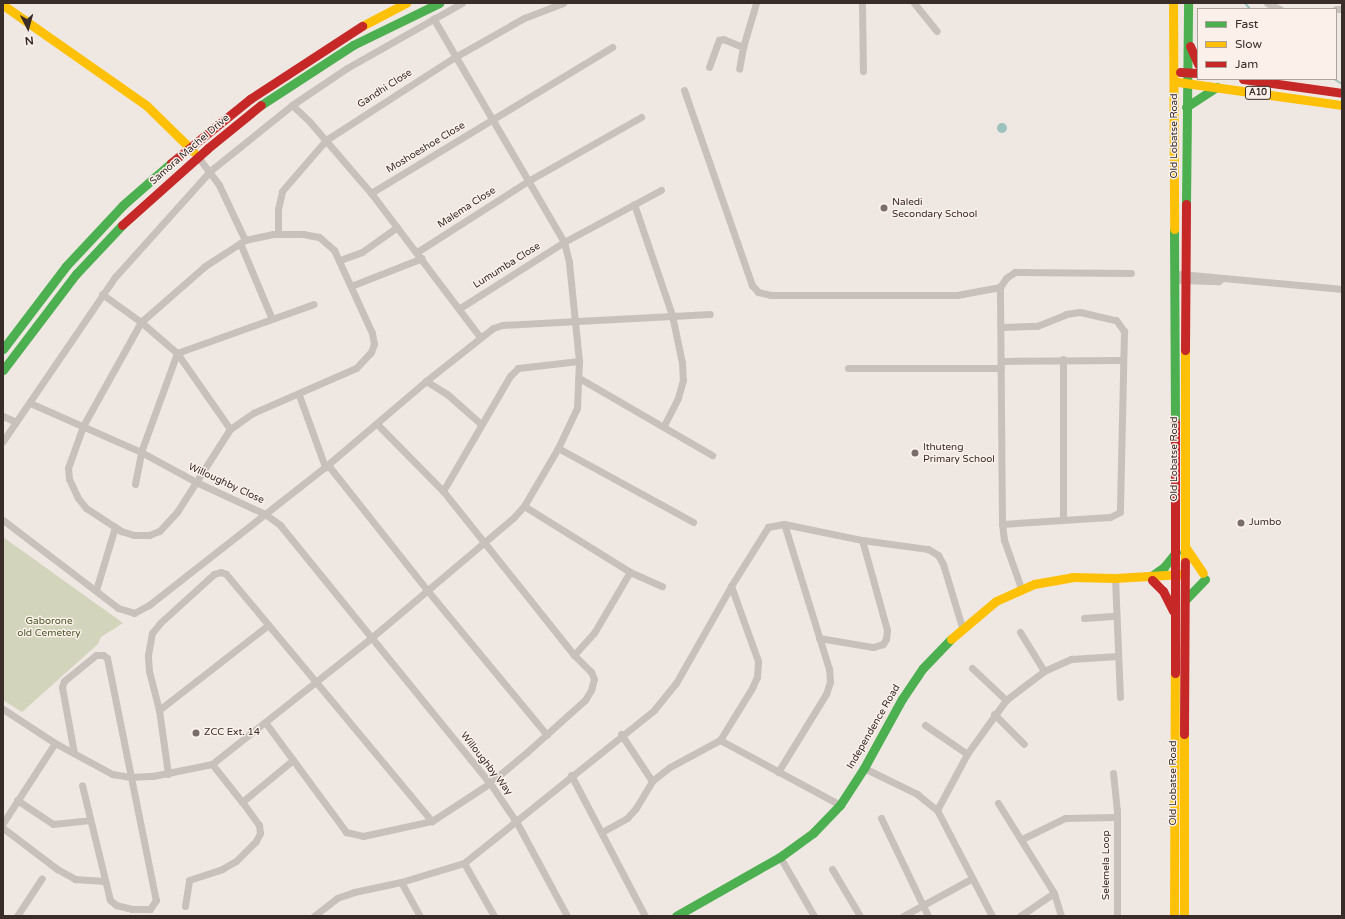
<!DOCTYPE html>
<html>
<head>
<meta charset="utf-8">
<style>
	body { margin:0 }
	#map { position:relative; width:1345px; height:919px; overflow:hidden; background:#efe8e2; font-family:"Varela Round",sans-serif }
	div>[style] { position:absolute }
	[style*='--x'] { left:calc(var(--x)*1px); top:calc(var(--y)*1px); width:calc(var(--w)*1px); rotate:calc(var(--a)*1deg) }
	.green>* { inset:0; background:#d2d4bc }
	.water>* { inset:0; background:#9dc2be }
	.round { border-radius:50% }
	.stream>* { height:2px; margin:-1px; padding:0 1px; transform-origin:1px; border-radius:1px; background:#9dc2be }
	.street>* { height:7px; margin:-3.5px; padding:0 3.5px; transform-origin:3.5px; border-radius:3.5px; background:#c8c0bb }
	.fast>* { height:9px; margin:-4.5px; padding:0 4.5px; transform-origin:4.5px; border-radius:4.5px; background:#4caf50 }
	.slow>* { height:9px; margin:-4.5px; padding:0 4.5px; transform-origin:4.5px; border-radius:4.5px; background:#ffc107 }
	.jam>* { height:9px; margin:-4.5px; padding:0 4.5px; transform-origin:4.5px; border-radius:4.5px; background:#c62828 }
	.dots>* { width:11px; height:11px; translate:-50% -50%; box-sizing:border-box; border:2px solid #fbf1ea; border-radius:50% }
	span { translate:-50% -50%; white-space:nowrap; text-align:center; line-height:1.15; -webkit-text-stroke:3px #fbf1ea; paint-order:stroke }
	.shield-label span { padding:1px 3px; background:#fbf1ea; border:1px solid; border-radius:3px; -webkit-text-stroke-width:0 }
	.shield-label { font-size:9px; color:#392c29; font-weight:700 }
	.street-label { font-size:10px; color:#392c29 }
	.poi-label { font-size:10px; color:#392c29 }
	.left { translate:0 -50%; text-align:left }
	.park-label { font-size:10px; color:#4c592b }
	.frame { position:absolute; inset:0; border:4px solid #392c29; pointer-events:none }
	.legend { position:absolute; left:1197px; top:8px; width:140px; height:72px; box-sizing:border-box; background:#fbf1ea; border:1px solid #ada29d; margin:0; padding:5px 7px; list-style:none; font-size:12px; color:#392c29 }
	.legend li { display:flex; align-items:center; gap:8px; height:20px }
	.legend b { width:20px; border:1px solid #ada29d }
	.north { position:absolute; left:8px; top:8px; width:40px; height:40px; -webkit-text-stroke:3px #fbf1ea; paint-order:stroke; rotate:174deg; font-size:11px; font-weight:700; line-height:16px; text-align:center; color:#392c29 }
	.north::after { content:''; display:block; margin:auto; width:14px; height:18px; background:#392c29; clip-path:polygon(50% 0,100% 100%,50% 72%,0 100%) }
</style>
</head>
<body>
<div id="map">
	<div class="green">
		<i style="clip-path:polygon(3px 537px,123px 623px,101px 637px,98px 644px,22px 712px,3px 700px)"></i>
	</div>
	<div class="water">
		<i class="round" style="left:997px;top:123px;width:10px;height:10px"></i>
	</div>
	<div class="stream">
		<i style="--x:1245;--y:3;--w:8;--a:50"></i>
		<i style="--x:1334;--y:79;--w:9;--a:32"></i>
	</div>
	<div class="street">
		<i style="--x:862;--y:3;--w:68;--a:89.2"></i>
		<i style="--x:914;--y:3;--w:36;--a:51"></i>
		<i style="--x:1267;--y:3;--w:14;--a:25"></i>
		<i style="--x:1336;--y:9;--w:6;--a:0"></i>
		<i style="--x:743;--y:47;--w:46;--a:-73.5"></i>
		<i style="--x:709;--y:67;--w:29;--a:-70"></i>
		<i style="--x:719;--y:40;--w:4;--a:-14"></i>
		<i style="--x:723;--y:39;--w:22;--a:22"></i>
		<i style="--x:743;--y:47;--w:22;--a:100"></i>
		<i style="--x:684;--y:90;--w:207;--a:70.8"></i>
		<i style="--x:752;--y:285;--w:9;--a:49"></i>
		<i style="--x:758;--y:292;--w:13;--a:13"></i>
		<i style="--x:771;--y:295;--w:186;--a:0"></i>
		<i style="--x:957;--y:295;--w:44;--a:-10.5"></i>
		<i style="--x:292;--y:105;--w:23;--a:43"></i>
		<i style="--x:309;--y:121;--w:95;--a:49.3"></i>
		<i style="--x:371;--y:193;--w:181;--a:52.9"></i>
		<i style="--x:198;--y:157;--w:35;--a:53"></i>
		<i style="--x:219;--y:185;--w:61;--a:64.7"></i>
		<i style="--x:371;--y:193;--w:282;--a:-31.2"></i>
		<i style="--x:634;--y:204;--w:117;--a:71.1"></i>
		<i style="--x:672;--y:315;--w:49;--a:78.2"></i>
		<i style="--x:682;--y:363;--w:17;--a:87"></i>
		<i style="--x:683;--y:380;--w:19;--a:106"></i>
		<i style="--x:678;--y:398;--w:30;--a:117"></i>
		<i style="--x:273;--y:234;--w:30;--a:0"></i>
		<i style="--x:303;--y:234;--w:16;--a:11"></i>
		<i style="--x:319;--y:237;--w:20;--a:41"></i>
		<i style="--x:334;--y:250;--w:91;--a:65.4"></i>
		<i style="--x:372;--y:333;--w:11;--a:80"></i>
		<i style="--x:374;--y:344;--w:9;--a:111"></i>
		<i style="--x:371;--y:352;--w:22;--a:133"></i>
		<i style="--x:356;--y:368;--w:112;--a:156.4"></i>
		<i style="--x:253;--y:413;--w:28;--a:145"></i>
		<i style="--x:230;--y:429;--w:98;--a:122.6"></i>
		<i style="--x:177;--y:512;--w:26;--a:133"></i>
		<i style="--x:159;--y:531;--w:11;--a:158"></i>
		<i style="--x:149;--y:535;--w:15;--a:180"></i>
		<i style="--x:134;--y:535;--w:14;--a:-163"></i>
		<i style="--x:121;--y:531;--w:42;--a:-146.7"></i>
		<i style="--x:86;--y:508;--w:13;--a:-129"></i>
		<i style="--x:78;--y:498;--w:21;--a:-115"></i>
		<i style="--x:69;--y:479;--w:11;--a:-95"></i>
		<i style="--x:68;--y:468;--w:45;--a:-70.3"></i>
		<i style="--x:83;--y:426;--w:119;--a:-60.9"></i>
		<i style="--x:141;--y:322;--w:85;--a:-41.2"></i>
		<i style="--x:205;--y:266;--w:48;--a:-33"></i>
		<i style="--x:245;--y:240;--w:29;--a:-12"></i>
		<i style="--x:278;--y:234;--w:25;--a:-90"></i>
		<i style="--x:278;--y:209;--w:18;--a:-77"></i>
		<i style="--x:282;--y:191;--w:67;--a:-49.2"></i>
		<i style="--x:326;--y:140;--w:153;--a:-32.8"></i>
		<i style="--x:455;--y:57;--w:79;--a:-29.5"></i>
		<i style="--x:524;--y:18;--w:42;--a:-21"></i>
		<i style="--x:240;--y:243;--w:82;--a:67.2"></i>
		<i style="--x:417;--y:252;--w:132;--a:-32.6"></i>
		<i style="--x:528;--y:181;--w:130;--a:-29.5"></i>
		<i style="--x:340;--y:260;--w:23;--a:-20"></i>
		<i style="--x:362;--y:252;--w:43;--a:-35.5"></i>
		<i style="--x:1181;--y:274;--w:162;--a:5.3"></i>
		<i style="--x:1181;--y:280;--w:37;--a:2"></i>
		<i style="--x:1218;--y:281;--w:6;--a:-31"></i>
		<i style="--x:351;--y:286;--w:76;--a:-21.5"></i>
		<i style="--x:102;--y:294;--w:48;--a:35.7"></i>
		<i style="--x:141;--y:322;--w:48;--a:40.7"></i>
		<i style="--x:177;--y:353;--w:93;--a:55.1"></i>
		<i style="--x:460;--y:308;--w:123;--a:-32.4"></i>
		<i style="--x:564;--y:242;--w:110;--a:-28.2"></i>
		<i style="--x:1001;--y:327;--w:36;--a:-2"></i>
		<i style="--x:1037;--y:326;--w:31;--a:-22"></i>
		<i style="--x:1066;--y:314;--w:14;--a:-8"></i>
		<i style="--x:1080;--y:312;--w:37;--a:13"></i>
		<i style="--x:1116;--y:320;--w:14;--a:54"></i>
		<i style="--x:1124;--y:331;--w:181;--a:91.3"></i>
		<i style="--x:1120;--y:512;--w:11;--a:153"></i>
		<i style="--x:1110;--y:517;--w:108;--a:176.3"></i>
		<i style="--x:1001;--y:361;--w:122;--a:-0.5"></i>
		<i style="--x:848;--y:368;--w:153;--a:0"></i>
		<i style="--x:579;--y:378;--w:154;--a:30.1"></i>
		<i style="--x:426;--y:381;--w:25;--a:32"></i>
		<i style="--x:447;--y:394;--w:45;--a:41.4"></i>
		<i style="--x:299;--y:395;--w:77;--a:70.1"></i>
		<i style="--x:30;--y:403;--w:121;--a:23.8"></i>
		<i style="--x:141;--y:452;--w:63;--a:28.6"></i>
		<i style="--x:196;--y:482;--w:76;--a:24.9"></i>
		<i style="--x:265;--y:514;--w:19;--a:36"></i>
		<i style="--x:280;--y:525;--w:333;--a:50.9"></i>
		<i style="--x:490;--y:783;--w:48;--a:56"></i>
		<i style="--x:517;--y:823;--w:106;--a:61.7"></i>
		<i style="--x:3;--y:416;--w:14;--a:25"></i>
		<i style="--x:3;--y:441;--w:199;--a:-55.7"></i>
		<i style="--x:115;--y:277;--w:142;--a:-48.1"></i>
		<i style="--x:210;--y:171;--w:105;--a:-38.8"></i>
		<i style="--x:292;--y:105;--w:66;--a:-33.9"></i>
		<i style="--x:347;--y:68;--w:132;--a:-29.5"></i>
		<i style="--x:558;--y:448;--w:154;--a:28.7"></i>
		<i style="--x:328;--y:465;--w:159;--a:51.6"></i>
		<i style="--x:427;--y:590;--w:188;--a:50.4"></i>
		<i style="--x:135;--y:484;--w:33;--a:-79"></i>
		<i style="--x:141;--y:452;--w:105;--a:-70"></i>
		<i style="--x:177;--y:353;--w:145;--a:-19.7"></i>
		<i style="--x:443;--y:491;--w:133;--a:-59.8"></i>
		<i style="--x:510;--y:376;--w:11;--a:-45"></i>
		<i style="--x:518;--y:368;--w:61;--a:-6.5"></i>
		<i style="--x:524;--y:506;--w:125;--a:31.9"></i>
		<i style="--x:630;--y:572;--w:35;--a:24"></i>
		<i style="--x:3;--y:520;--w:145;--a:37.4"></i>
		<i style="--x:118;--y:608;--w:17;--a:17"></i>
		<i style="--x:134;--y:613;--w:17;--a:-28"></i>
		<i style="--x:149;--y:605;--w:224;--a:-38.1"></i>
		<i style="--x:325;--y:467;--w:133;--a:-40.4"></i>
		<i style="--x:426;--y:381;--w:85;--a:-38.3"></i>
		<i style="--x:493;--y:328;--w:9;--a:-18"></i>
		<i style="--x:502;--y:325;--w:208;--a:-3"></i>
		<i style="--x:1063;--y:520;--w:161;--a:-90"></i>
		<i style="--x:1115;--y:578;--w:119;--a:87.6"></i>
		<i style="--x:1021;--y:588;--w:51;--a:-109.5"></i>
		<i style="--x:1004;--y:540;--w:16;--a:-97"></i>
		<i style="--x:1002;--y:524;--w:237;--a:-90.5"></i>
		<i style="--x:1000;--y:287;--w:11;--a:-56"></i>
		<i style="--x:1006;--y:278;--w:11;--a:-34"></i>
		<i style="--x:1015;--y:272;--w:116;--a:0.5"></i>
		<i style="--x:96;--y:590;--w:66;--a:-73.2"></i>
		<i style="--x:1084;--y:618;--w:32;--a:-4"></i>
		<i style="--x:1020;--y:632;--w:46;--a:58.4"></i>
		<i style="--x:819;--y:638;--w:55;--a:9.5"></i>
		<i style="--x:873;--y:647;--w:10;--a:-17"></i>
		<i style="--x:883;--y:644;--w:6;--a:-59"></i>
		<i style="--x:886;--y:639;--w:9;--a:-84"></i>
		<i style="--x:887;--y:630;--w:93;--a:-105.5"></i>
		<i style="--x:574;--y:655;--w:30;--a:-48"></i>
		<i style="--x:594;--y:633;--w:71;--a:-59.5"></i>
		<i style="--x:972;--y:668;--w:47;--a:43.3"></i>
		<i style="--x:3;--y:709;--w:62;--a:33.2"></i>
		<i style="--x:55;--y:743;--w:65;--a:28.5"></i>
		<i style="--x:112;--y:774;--w:19;--a:9"></i>
		<i style="--x:131;--y:777;--w:22;--a:-3"></i>
		<i style="--x:153;--y:776;--w:60;--a:-11.5"></i>
		<i style="--x:212;--y:764;--w:203;--a:-38.4"></i>
		<i style="--x:371;--y:638;--w:187;--a:-40.2"></i>
		<i style="--x:514;--y:517;--w:15;--a:-48"></i>
		<i style="--x:524;--y:506;--w:67;--a:-59.6"></i>
		<i style="--x:558;--y:448;--w:44;--a:-64.6"></i>
		<i style="--x:577;--y:408;--w:47;--a:-87.6"></i>
		<i style="--x:579;--y:361;--w:100;--a:-95.8"></i>
		<i style="--x:569;--y:262;--w:21;--a:-104"></i>
		<i style="--x:564;--y:242;--w:259;--a:-120.3"></i>
		<i style="--x:159;--y:710;--w:40;--a:-104.4"></i>
		<i style="--x:149;--y:671;--w:16;--a:-94"></i>
		<i style="--x:148;--y:655;--w:22;--a:-80"></i>
		<i style="--x:152;--y:633;--w:13;--a:-51"></i>
		<i style="--x:160;--y:623;--w:73;--a:-42.2"></i>
		<i style="--x:214;--y:574;--w:7;--a:-16"></i>
		<i style="--x:221;--y:572;--w:5;--a:22"></i>
		<i style="--x:226;--y:574;--w:322;--a:50.2"></i>
		<i style="--x:994;--y:714;--w:42;--a:45"></i>
		<i style="--x:265;--y:722;--w:137;--a:53.6"></i>
		<i style="--x:346;--y:832;--w:17;--a:13"></i>
		<i style="--x:363;--y:836;--w:71;--a:-12.3"></i>
		<i style="--x:432;--y:821;--w:69;--a:-33.2"></i>
		<i style="--x:490;--y:783;--w:48;--a:-40"></i>
		<i style="--x:527;--y:752;--w:78;--a:-41.9"></i>
		<i style="--x:585;--y:700;--w:12;--a:-59"></i>
		<i style="--x:591;--y:690;--w:11;--a:-75"></i>
		<i style="--x:594;--y:679;--w:8;--a:-113"></i>
		<i style="--x:591;--y:672;--w:24;--a:-135"></i>
		<i style="--x:574;--y:655;--w:210;--a:-128.6"></i>
		<i style="--x:443;--y:491;--w:94;--a:-134.6"></i>
		<i style="--x:925;--y:725;--w:51;--a:34.6"></i>
		<i style="--x:621;--y:734;--w:56;--a:56.6"></i>
		<i style="--x:720;--y:740;--w:136;--a:28.4"></i>
		<i style="--x:74;--y:753;--w:67;--a:-100.3"></i>
		<i style="--x:62;--y:687;--w:6;--a:-72"></i>
		<i style="--x:64;--y:681;--w:41;--a:-39.1"></i>
		<i style="--x:96;--y:655;--w:7;--a:0"></i>
		<i style="--x:103;--y:655;--w:5;--a:37"></i>
		<i style="--x:107;--y:658;--w:247;--a:78.6"></i>
		<i style="--x:156;--y:900;--w:11;--a:124"></i>
		<i style="--x:150;--y:909;--w:18;--a:180"></i>
		<i style="--x:132;--y:909;--w:16;--a:-166"></i>
		<i style="--x:116;--y:905;--w:8;--a:-140"></i>
		<i style="--x:110;--y:900;--w:118;--a:-103.7"></i>
		<i style="--x:864;--y:768;--w:59;--a:26.1"></i>
		<i style="--x:917;--y:794;--w:26;--a:39"></i>
		<i style="--x:937;--y:810;--w:119;--a:62.6"></i>
		<i style="--x:778;--y:772;--w:92;--a:-58.4"></i>
		<i style="--x:826;--y:694;--w:13;--a:-72"></i>
		<i style="--x:830;--y:682;--w:13;--a:-94"></i>
		<i style="--x:829;--y:669;--w:152;--a:-107.2"></i>
		<i style="--x:1113;--y:773;--w:37;--a:84"></i>
		<i style="--x:1117;--y:810;--w:106;--a:90"></i>
		<i style="--x:168;--y:774;--w:65;--a:-98"></i>
		<i style="--x:159;--y:710;--w:138;--a:-37.9"></i>
		<i style="--x:571;--y:775;--w:159;--a:62.3"></i>
		<i style="--x:17;--y:800;--w:43;--a:33.7"></i>
		<i style="--x:53;--y:824;--w:37;--a:-6"></i>
		<i style="--x:242;--y:802;--w:66;--a:-39.5"></i>
		<i style="--x:998;--y:803;--w:106;--a:58.1"></i>
		<i style="--x:1054;--y:893;--w:24;--a:73"></i>
		<i style="--x:937;--y:810;--w:64;--a:-61.8"></i>
		<i style="--x:967;--y:754;--w:67;--a:-54.2"></i>
		<i style="--x:1006;--y:700;--w:48;--a:-37.3"></i>
		<i style="--x:1044;--y:671;--w:30;--a:-24"></i>
		<i style="--x:1071;--y:659;--w:47;--a:-3.7"></i>
		<i style="--x:881;--y:818;--w:109;--a:64.4"></i>
		<i style="--x:3;--y:823;--w:95;--a:-57"></i>
		<i style="--x:3;--y:828;--w:68;--a:37.2"></i>
		<i style="--x:57;--y:869;--w:21;--a:29"></i>
		<i style="--x:75;--y:879;--w:30;--a:4"></i>
		<i style="--x:602;--y:832;--w:29;--a:-29"></i>
		<i style="--x:627;--y:818;--w:13;--a:-48"></i>
		<i style="--x:636;--y:808;--w:31;--a:-59"></i>
		<i style="--x:652;--y:781;--w:23;--a:-38"></i>
		<i style="--x:670;--y:767;--w:57;--a:-28.4"></i>
		<i style="--x:720;--y:740;--w:61;--a:-58.4"></i>
		<i style="--x:752;--y:688;--w:12;--a:-66"></i>
		<i style="--x:757;--y:677;--w:16;--a:-86"></i>
		<i style="--x:758;--y:661;--w:80;--a:-109.8"></i>
		<i style="--x:1022;--y:839;--w:48;--a:-26"></i>
		<i style="--x:1065;--y:818;--w:51;--a:-1.1"></i>
		<i style="--x:780;--y:857;--w:68;--a:60"></i>
		<i style="--x:464;--y:863;--w:61;--a:60.5"></i>
		<i style="--x:832;--y:869;--w:55;--a:59.2"></i>
		<i style="--x:401;--y:882;--w:39;--a:61"></i>
		<i style="--x:185;--y:906;--w:26;--a:-81"></i>
		<i style="--x:189;--y:880;--w:35;--a:-18"></i>
		<i style="--x:222;--y:869;--w:16;--a:-30"></i>
		<i style="--x:236;--y:861;--w:28;--a:-45"></i>
		<i style="--x:256;--y:841;--w:9;--a:-63"></i>
		<i style="--x:260;--y:833;--w:8;--a:-97"></i>
		<i style="--x:259;--y:825;--w:29;--a:-126"></i>
		<i style="--x:242;--y:802;--w:48;--a:-128.3"></i>
		<i style="--x:17;--y:916;--w:45;--a:-56.7"></i>
		<i style="--x:314;--y:916;--w:29;--a:-38"></i>
		<i style="--x:337;--y:898;--w:18;--a:-19"></i>
		<i style="--x:354;--y:892;--w:48;--a:-12"></i>
		<i style="--x:401;--y:882;--w:66;--a:-16.8"></i>
		<i style="--x:464;--y:863;--w:244;--a:-38.8"></i>
		<i style="--x:654;--y:710;--w:35;--a:-51"></i>
		<i style="--x:676;--y:683;--w:112;--a:-60.4"></i>
		<i style="--x:731;--y:586;--w:70;--a:-57.9"></i>
		<i style="--x:768;--y:527;--w:16;--a:-11"></i>
		<i style="--x:784;--y:524;--w:80;--a:11.6"></i>
		<i style="--x:862;--y:540;--w:67;--a:7.8"></i>
		<i style="--x:928;--y:549;--w:12;--a:31"></i>
		<i style="--x:938;--y:555;--w:10;--a:61"></i>
		<i style="--x:943;--y:564;--w:66;--a:73.2"></i>
		<i style="--x:903;--y:916;--w:77;--a:-28.6"></i>
		<i style="--x:1020;--y:916;--w:41;--a:-34.1"></i>
	</div>
	<div class="fast">
		<i style="--x:261;--y:105;--w:110;--a:-33.1"></i>
		<i style="--x:353;--y:45;--w:96;--a:-26"></i>
		<i style="--x:1186;--y:107;--w:37;--a:-33"></i>
		<i style="--x:1186;--y:204;--w:201;--a:-89.4"></i>
		<i style="--x:1174;--y:229;--w:193;--a:89.7"></i>
		<i style="--x:3;--y:349;--w:104;--a:-52.8"></i>
		<i style="--x:66;--y:266;--w:83;--a:-46.9"></i>
		<i style="--x:123;--y:205;--w:64;--a:-41.2"></i>
		<i style="--x:3;--y:370;--w:121;--a:-52.8"></i>
		<i style="--x:76;--y:274;--w:67;--a:-46.8"></i>
		<i style="--x:1153;--y:575;--w:14;--a:-36"></i>
		<i style="--x:1164;--y:567;--w:19;--a:-51"></i>
		<i style="--x:1185;--y:600;--w:29;--a:-46"></i>
		<i style="--x:676;--y:916;--w:120;--a:-29.6"></i>
		<i style="--x:780;--y:857;--w:41;--a:-36"></i>
		<i style="--x:813;--y:833;--w:39;--a:-46"></i>
		<i style="--x:840;--y:805;--w:44;--a:-57"></i>
		<i style="--x:864;--y:768;--w:79;--a:-61.2"></i>
		<i style="--x:902;--y:699;--w:37;--a:-56"></i>
		<i style="--x:923;--y:668;--w:40;--a:-46"></i>
	</div>
	<div class="slow">
		<i style="--x:1173;--y:3;--w:226;--a:89.7"></i>
		<i style="--x:3;--y:5;--w:174;--a:35"></i>
		<i style="--x:146;--y:105;--w:66;--a:44.4"></i>
		<i style="--x:362;--y:26;--w:50;--a:-27.6"></i>
		<i style="--x:1178;--y:82;--w:166;--a:8"></i>
		<i style="--x:1186;--y:548;--w:30;--a:56"></i>
		<i style="--x:1185;--y:562;--w:212;--a:-90"></i>
		<i style="--x:951;--y:639;--w:59;--a:-40.2"></i>
		<i style="--x:996;--y:601;--w:42;--a:-24.1"></i>
		<i style="--x:1034;--y:584;--w:39;--a:-10"></i>
		<i style="--x:1072;--y:577;--w:43;--a:1.3"></i>
		<i style="--x:1115;--y:578;--w:68;--a:-3.4"></i>
		<i style="--x:1174;--y:916;--w:243;--a:-89.8"></i>
		<i style="--x:1184;--y:916;--w:182;--a:-90"></i>
	</div>
	<div class="jam">
		<i style="--x:1190;--y:46;--w:20;--a:66"></i>
		<i style="--x:1180;--y:72;--w:18;--a:3"></i>
		<i style="--x:1243;--y:79;--w:100;--a:8"></i>
		<i style="--x:171;--y:163;--w:102;--a:-39"></i>
		<i style="--x:250;--y:99;--w:134;--a:-33.1"></i>
		<i style="--x:122;--y:225;--w:115;--a:-41.8"></i>
		<i style="--x:208;--y:148;--w:68;--a:-39.1"></i>
		<i style="--x:1185;--y:350;--w:146;--a:-89.6"></i>
		<i style="--x:1175;--y:422;--w:251;--a:90"></i>
		<i style="--x:1152;--y:580;--w:16;--a:45"></i>
		<i style="--x:1163;--y:591;--w:22;--a:63"></i>
		<i style="--x:1184;--y:734;--w:172;--a:-89.7"></i>
	</div>
	<div class="dots">
		<i style="left:884px;top:208px;background:#796e6a"></i>
		<i style="left:915px;top:453px;background:#796e6a"></i>
		<i style="left:1241px;top:523px;background:#796e6a"></i>
		<i style="left:196px;top:733px;background:#796e6a"></i>
	</div>
	<div class="shield-label">
		<span style="left:1258px;top:93px">A10</span>
	</div>
	<div class="street-label">
		<span style="left:385px;top:89px;rotate:-33deg">Gandhi Close</span>
		<span style="left:1175px;top:136px;rotate:-90deg">Old Lobatse Road</span>
		<span style="left:426px;top:148px;rotate:-31deg">Moshoeshoe Close</span>
		<span style="left:190px;top:150px;rotate:-41deg">Samora Machel Drive</span>
		<span style="left:467px;top:208px;rotate:-33deg">Malema Close</span>
		<span style="left:507px;top:266px;rotate:-32deg">Lumumba Close</span>
		<span style="left:1175px;top:459px;rotate:-90deg">Old Lobatse Road</span>
		<span style="left:226px;top:484px;rotate:25deg">Willoughby Close</span>
		<span style="left:874px;top:727px;rotate:-60deg">Independence Road</span>
		<span style="left:486px;top:764px;rotate:52deg">Willoughby Way</span>
		<span style="left:1174px;top:783px;rotate:-90deg">Old Lobatse Road</span>
		<span style="left:1107px;top:865px;rotate:-90deg">Selemela Loop</span>
	</div>
	<div class="poi-label">
		<span class="left" style="left:892px;top:208px">Naledi<br>Secondary School</span>
		<span class="left" style="left:923px;top:453px">Ithuteng<br>Primary School</span>
		<span class="left" style="left:1249px;top:523px">Jumbo</span>
		<span class="left" style="left:204px;top:733px">ZCC Ext. 14</span>
	</div>
	<div class="park-label">
		<span style="left:49px;top:627px">Gaborone<br>old Cemetery</span>
	</div>
	<div class="frame"></div>
	<ul class="legend">
	<li><b style="height:5px;background:#4caf50"></b>Fast</li>
	<li><b style="height:5px;background:#ffc107"></b>Slow</li>
	<li><b style="height:5px;background:#c62828"></b>Jam</li>
	</ul>
	<div class="north">N</div>
</div>
</body>
</html>
